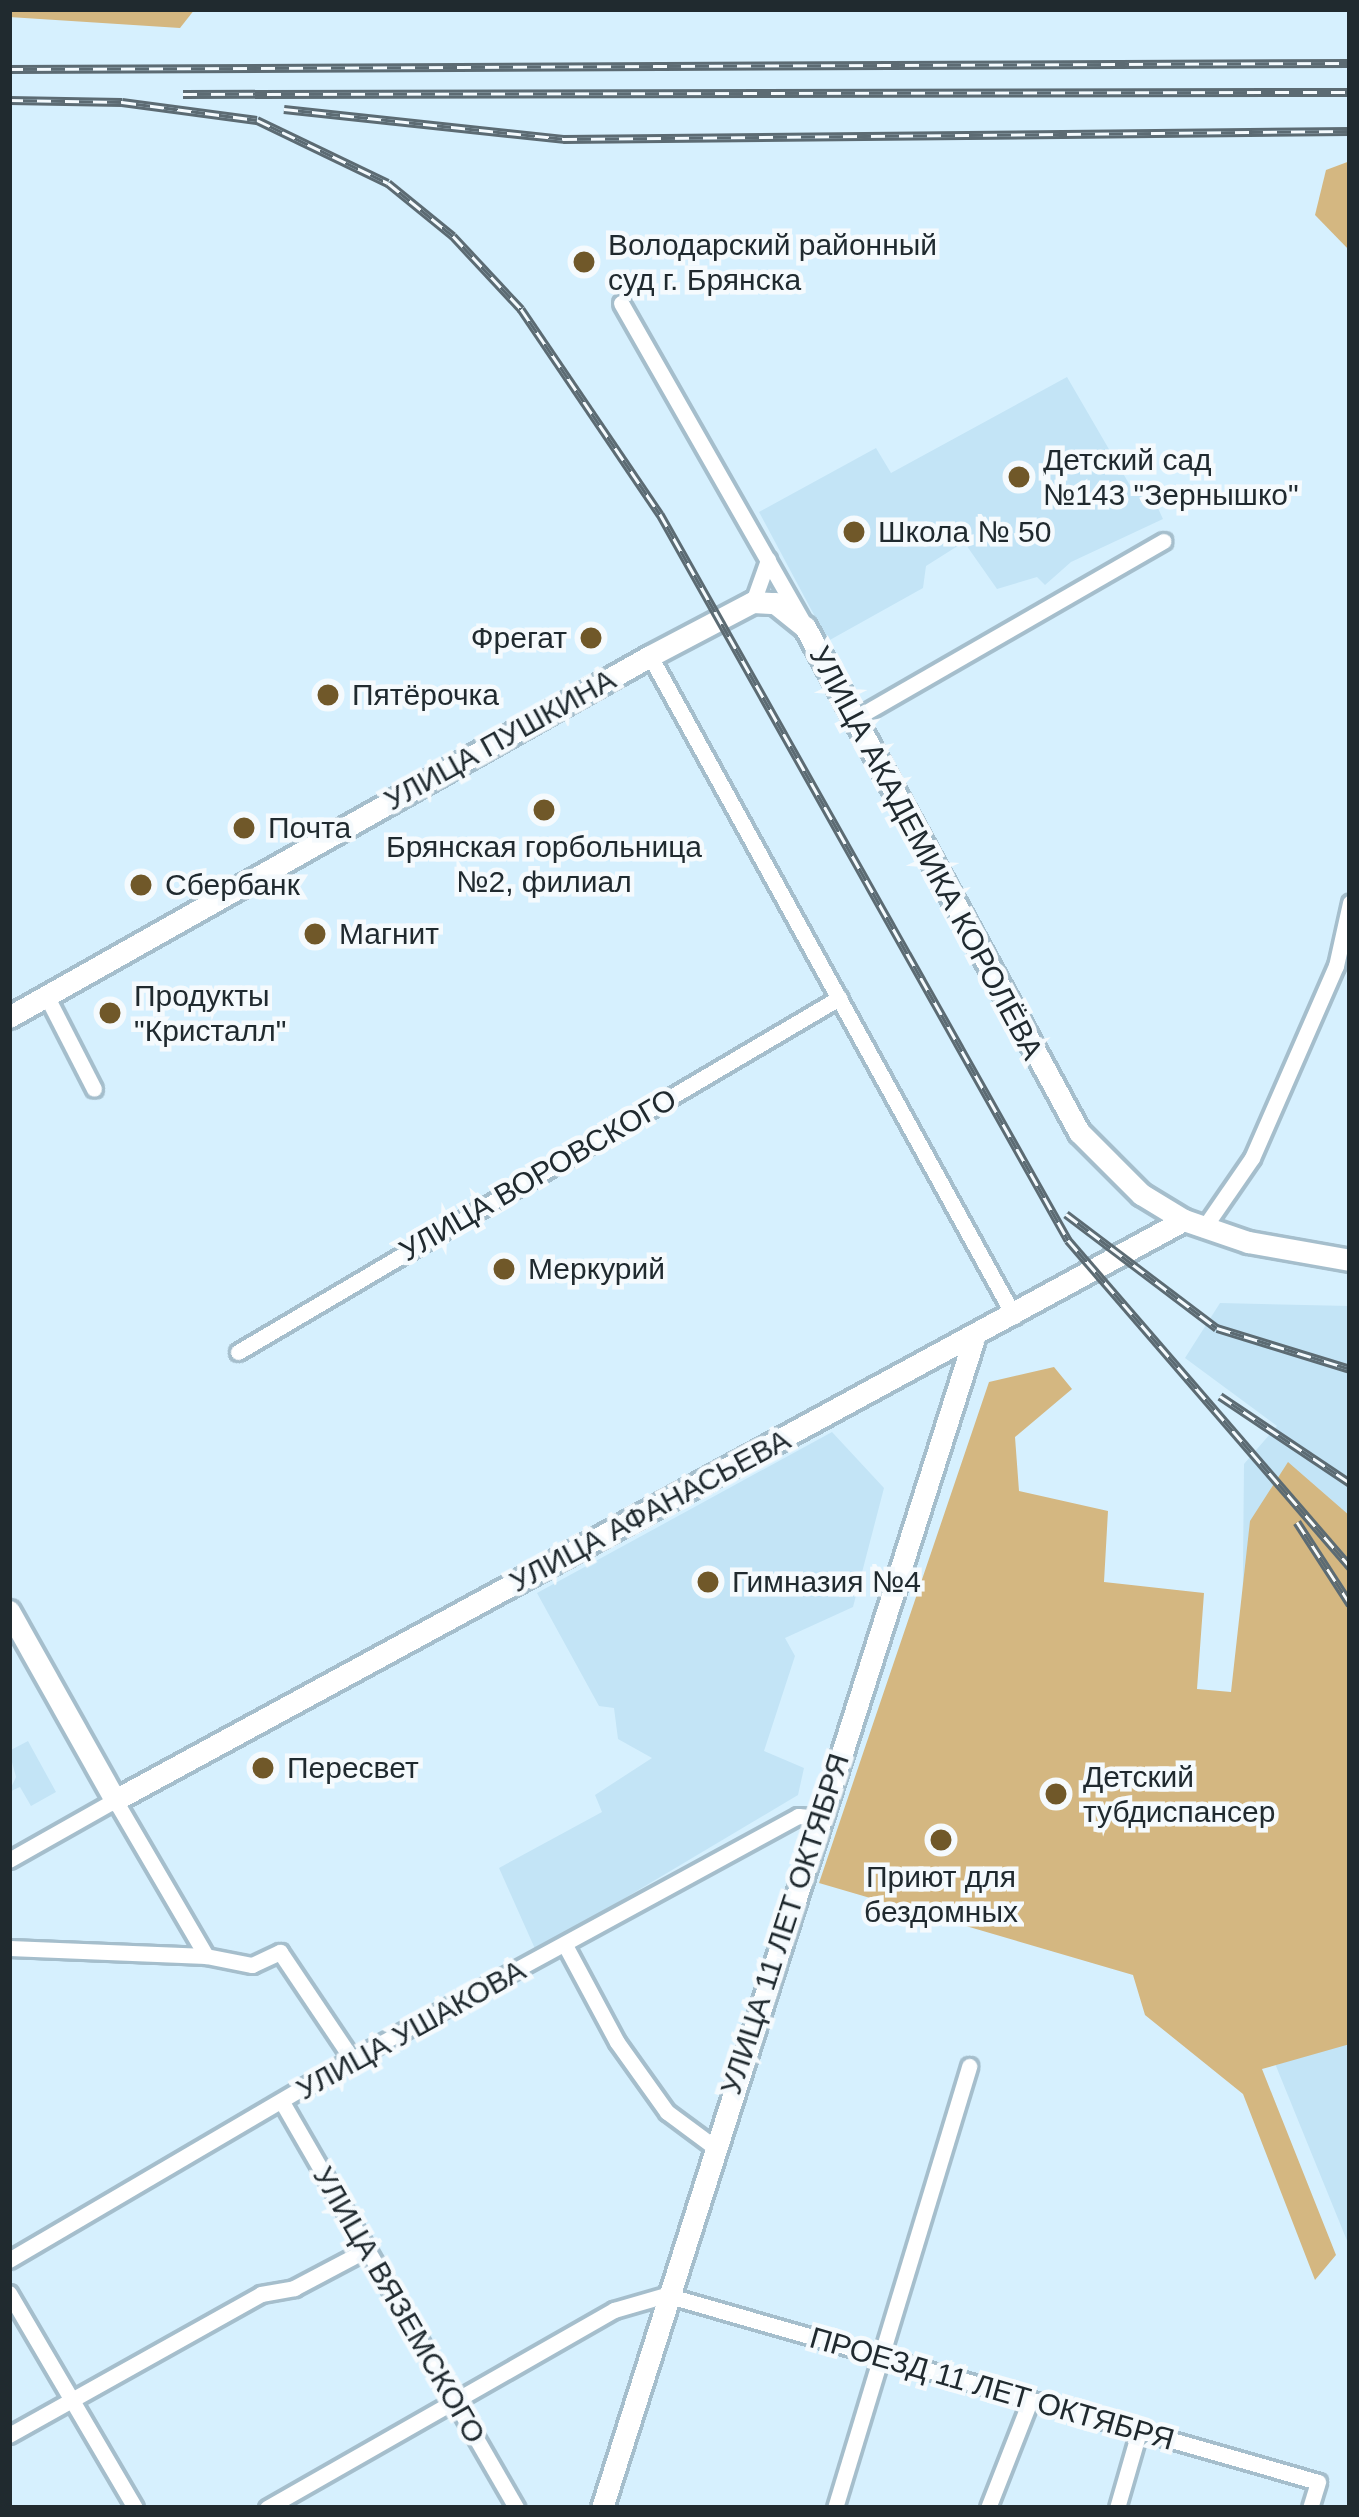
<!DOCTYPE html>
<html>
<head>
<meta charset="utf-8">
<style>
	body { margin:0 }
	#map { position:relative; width:1359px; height:2517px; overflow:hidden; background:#d6f0fe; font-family:Arial,sans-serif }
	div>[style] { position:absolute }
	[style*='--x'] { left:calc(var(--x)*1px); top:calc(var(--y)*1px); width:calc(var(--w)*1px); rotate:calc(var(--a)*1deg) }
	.built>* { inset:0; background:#c3e4f6 }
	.green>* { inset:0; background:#d4b781 }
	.roads { filter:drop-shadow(3px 0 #a5becc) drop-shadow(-3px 0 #a5becc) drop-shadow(0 3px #a5becc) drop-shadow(0 -3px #a5becc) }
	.street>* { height:15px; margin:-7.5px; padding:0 7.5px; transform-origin:7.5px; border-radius:7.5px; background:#fff }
	.secondary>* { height:21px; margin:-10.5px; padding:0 10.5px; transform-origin:10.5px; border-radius:10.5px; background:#fff }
	.rail>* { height:9px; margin-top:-4.5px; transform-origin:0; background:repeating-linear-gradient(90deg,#f5fafd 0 14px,#5c6b73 0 28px); box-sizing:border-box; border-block:3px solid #5c6b73 }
	.dots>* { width:33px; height:33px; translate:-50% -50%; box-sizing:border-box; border:6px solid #f5fafd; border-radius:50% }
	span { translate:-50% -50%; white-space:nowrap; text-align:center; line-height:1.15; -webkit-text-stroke:9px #f5fafd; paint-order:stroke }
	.poi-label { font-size:30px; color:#202a2f }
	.left { translate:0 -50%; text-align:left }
	.right { translate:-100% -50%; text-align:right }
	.street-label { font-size:30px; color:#202a2f }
	.frame { position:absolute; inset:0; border:12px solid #202a2f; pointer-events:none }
</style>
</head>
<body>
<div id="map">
	<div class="built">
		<i style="clip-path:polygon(1067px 377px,1135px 494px,1149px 489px,1163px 519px,1071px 562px,1045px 585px,1037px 577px,997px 589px,964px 542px,926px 566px,923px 588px,828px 641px,759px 512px,876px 448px,891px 473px)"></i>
		<i style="clip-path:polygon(1220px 1303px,1350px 1306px,1350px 2248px,1239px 1975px,1244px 1464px,1277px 1426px,1185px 1358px)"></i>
		<i style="clip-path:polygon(832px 1432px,884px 1488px,853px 1607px,785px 1638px,795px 1656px,764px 1751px,804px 1768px,798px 1795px,536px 1951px,499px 1868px,602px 1812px,595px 1795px,652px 1758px,618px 1739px,614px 1708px,599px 1706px,537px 1593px)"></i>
		<i style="clip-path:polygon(28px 1741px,56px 1792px,31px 1806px,20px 1787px,9px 1792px,16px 1777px,9px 1751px)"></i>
	</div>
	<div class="green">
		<i style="clip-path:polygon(9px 9px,195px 9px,180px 28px,9px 17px)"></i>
		<i style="clip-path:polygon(1350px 161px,1350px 251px,1315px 215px,1326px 170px)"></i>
		<i style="clip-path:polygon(1054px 1367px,1072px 1389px,1015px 1437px,1019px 1491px,1108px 1511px,1104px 1582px,1204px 1593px,1197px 1689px,1231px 1692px,1250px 1521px,1288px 1462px,1350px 1516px,1350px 2044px,1262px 2069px,1336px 2255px,1315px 2280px,1243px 2094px,1145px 2015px,1133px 1975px,819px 1883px,989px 1382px)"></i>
	</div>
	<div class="roads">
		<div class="street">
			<i style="--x:621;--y:303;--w:364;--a:60.3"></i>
			<i style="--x:753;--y:602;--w:45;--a:-70.3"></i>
			<i style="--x:650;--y:656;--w:754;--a:61.12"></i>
			<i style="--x:854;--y:719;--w:357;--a:-29.9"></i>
			<i style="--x:47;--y:997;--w:103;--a:62.9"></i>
			<i style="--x:1203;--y:1229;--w:86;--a:-55.4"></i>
			<i style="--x:1252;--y:1158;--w:210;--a:-66.4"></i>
			<i style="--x:1336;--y:966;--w:65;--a:-77.5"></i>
			<i style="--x:238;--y:1352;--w:698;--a:-30.5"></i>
			<i style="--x:9;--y:1860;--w:122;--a:-29.5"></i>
			<i style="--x:115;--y:1800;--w:181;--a:59.7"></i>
			<i style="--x:206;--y:1956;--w:197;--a:-177.7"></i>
			<i style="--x:565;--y:1945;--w:110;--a:61.8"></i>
			<i style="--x:617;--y:2042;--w:86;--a:54.5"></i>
			<i style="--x:667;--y:2112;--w:57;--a:36.5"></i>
			<i style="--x:206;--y:1956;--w:47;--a:11.1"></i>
			<i style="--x:252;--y:1965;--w:31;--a:-25"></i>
			<i style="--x:280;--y:1952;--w:129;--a:56.1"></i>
			<i style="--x:282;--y:2102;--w:469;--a:60"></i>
			<i style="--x:9;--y:2260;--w:398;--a:-30.4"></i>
			<i style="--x:352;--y:2059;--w:508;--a:-28.58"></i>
			<i style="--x:798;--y:1816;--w:21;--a:5"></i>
			<i style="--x:9;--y:2293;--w:249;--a:59.6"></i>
			<i style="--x:9;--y:2435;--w:289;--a:-29.2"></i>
			<i style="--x:261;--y:2294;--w:34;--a:-10"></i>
			<i style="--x:294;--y:2288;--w:81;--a:-27.8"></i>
			<i style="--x:267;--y:2508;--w:400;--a:-29.7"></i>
			<i style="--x:614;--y:2310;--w:54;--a:-16.1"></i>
			<i style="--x:666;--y:2295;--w:678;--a:16"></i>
			<i style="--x:1318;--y:2482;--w:27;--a:107"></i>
			<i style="--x:835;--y:2508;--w:462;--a:-73.1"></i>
			<i style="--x:988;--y:2508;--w:115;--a:-68.6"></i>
			<i style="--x:1117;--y:2508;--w:79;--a:-73.9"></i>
		</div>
		<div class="secondary">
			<i style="--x:9;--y:1017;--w:736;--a:-29.39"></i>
			<i style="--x:650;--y:656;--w:116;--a:-27.7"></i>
			<i style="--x:753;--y:602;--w:22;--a:3"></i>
			<i style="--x:775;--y:603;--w:38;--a:39"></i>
			<i style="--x:805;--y:627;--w:575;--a:61.52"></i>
			<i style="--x:1079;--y:1132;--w:88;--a:45"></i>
			<i style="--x:1141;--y:1194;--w:50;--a:31.2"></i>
			<i style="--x:1184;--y:1220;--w:68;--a:19"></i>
			<i style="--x:1248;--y:1242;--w:104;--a:10"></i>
			<i style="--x:9;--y:1611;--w:217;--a:60.7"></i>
			<i style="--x:115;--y:1800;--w:1216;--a:-28.48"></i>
			<i style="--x:602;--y:2508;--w:1225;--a:-72.36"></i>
		</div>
	</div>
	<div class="rail">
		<i style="--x:9;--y:69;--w:1341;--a:-0.26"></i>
		<i style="--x:183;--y:94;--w:1167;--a:-0.1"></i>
		<i style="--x:9;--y:100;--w:113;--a:1"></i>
		<i style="--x:122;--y:102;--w:136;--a:7.6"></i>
		<i style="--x:257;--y:120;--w:145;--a:25.7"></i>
		<i style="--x:388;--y:183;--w:84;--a:39.2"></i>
		<i style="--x:453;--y:236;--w:100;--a:47"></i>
		<i style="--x:521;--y:309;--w:248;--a:55.9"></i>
		<i style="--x:660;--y:514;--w:833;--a:60.66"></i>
		<i style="--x:1068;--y:1240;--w:432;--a:49.2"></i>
		<i style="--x:284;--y:109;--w:281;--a:6.1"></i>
		<i style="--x:563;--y:139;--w:787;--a:-0.58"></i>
		<i style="--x:1066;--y:1214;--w:189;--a:37.1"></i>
		<i style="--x:1217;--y:1328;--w:139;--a:17.1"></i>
		<i style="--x:1220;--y:1396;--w:156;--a:33.8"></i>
		<i style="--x:1297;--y:1522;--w:98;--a:57.1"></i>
	</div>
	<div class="dots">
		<i style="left:584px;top:262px;background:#705829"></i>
		<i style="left:1019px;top:477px;background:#705829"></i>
		<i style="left:854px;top:532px;background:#705829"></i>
		<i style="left:591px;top:638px;background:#705829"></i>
		<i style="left:328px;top:695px;background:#705829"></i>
		<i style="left:544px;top:810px;background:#705829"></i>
		<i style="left:244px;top:828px;background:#705829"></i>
		<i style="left:141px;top:885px;background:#705829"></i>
		<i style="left:315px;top:934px;background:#705829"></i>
		<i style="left:110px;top:1013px;background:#705829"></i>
		<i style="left:504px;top:1269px;background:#705829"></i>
		<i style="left:708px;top:1582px;background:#705829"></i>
		<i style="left:263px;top:1768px;background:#705829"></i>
		<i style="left:1056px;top:1794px;background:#705829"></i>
		<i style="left:941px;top:1840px;background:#705829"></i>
	</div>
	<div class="poi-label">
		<span class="left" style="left:608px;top:262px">Володарский районный<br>суд г. Брянска</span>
		<span class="left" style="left:1043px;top:477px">Детский сад<br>№143 "Зернышко"</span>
		<span class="left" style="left:878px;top:532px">Школа № 50</span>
		<span class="right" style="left:567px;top:638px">Фрегат</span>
		<span class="left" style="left:352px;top:695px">Пятёрочка</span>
		<span class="left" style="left:268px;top:828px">Почта</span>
		<span style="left:544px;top:864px">Брянская горбольница<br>№2, филиал</span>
		<span class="left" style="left:165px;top:885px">Сбербанк</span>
		<span class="left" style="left:339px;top:934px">Магнит</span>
		<span class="left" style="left:134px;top:1013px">Продукты<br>"Кристалл"</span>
		<span class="left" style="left:528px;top:1269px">Меркурий</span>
		<span class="left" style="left:732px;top:1582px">Гимназия №4</span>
		<span class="left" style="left:287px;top:1768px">Пересвет</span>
		<span class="left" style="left:1083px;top:1794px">Детский<br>тубдиспансер</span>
		<span style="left:941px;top:1894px">Приют для<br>бездомных</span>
	</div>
	<div class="street-label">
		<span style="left:500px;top:740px;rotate:-29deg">УЛИЦА ПУШКИНА</span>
		<span style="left:926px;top:853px;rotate:62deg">УЛИЦА АКАДЕМИКА КОРОЛЁВА</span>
		<span style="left:538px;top:1175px;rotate:-30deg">УЛИЦА ВОРОВСКОГО</span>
		<span style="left:650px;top:1511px;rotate:-28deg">УЛИЦА АФАНАСЬЕВА</span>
		<span style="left:785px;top:1924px;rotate:-72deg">УЛИЦА 11 ЛЕТ ОКТЯБРЯ</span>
		<span style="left:411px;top:2030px;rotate:-29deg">УЛИЦА УШАКОВА</span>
		<span style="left:399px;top:2305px;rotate:60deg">УЛИЦА ВЯЗЕМСКОГО</span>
		<span style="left:992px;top:2389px;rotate:16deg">ПРОЕЗД 11 ЛЕТ ОКТЯБРЯ</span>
	</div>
	<div class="frame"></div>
</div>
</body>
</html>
